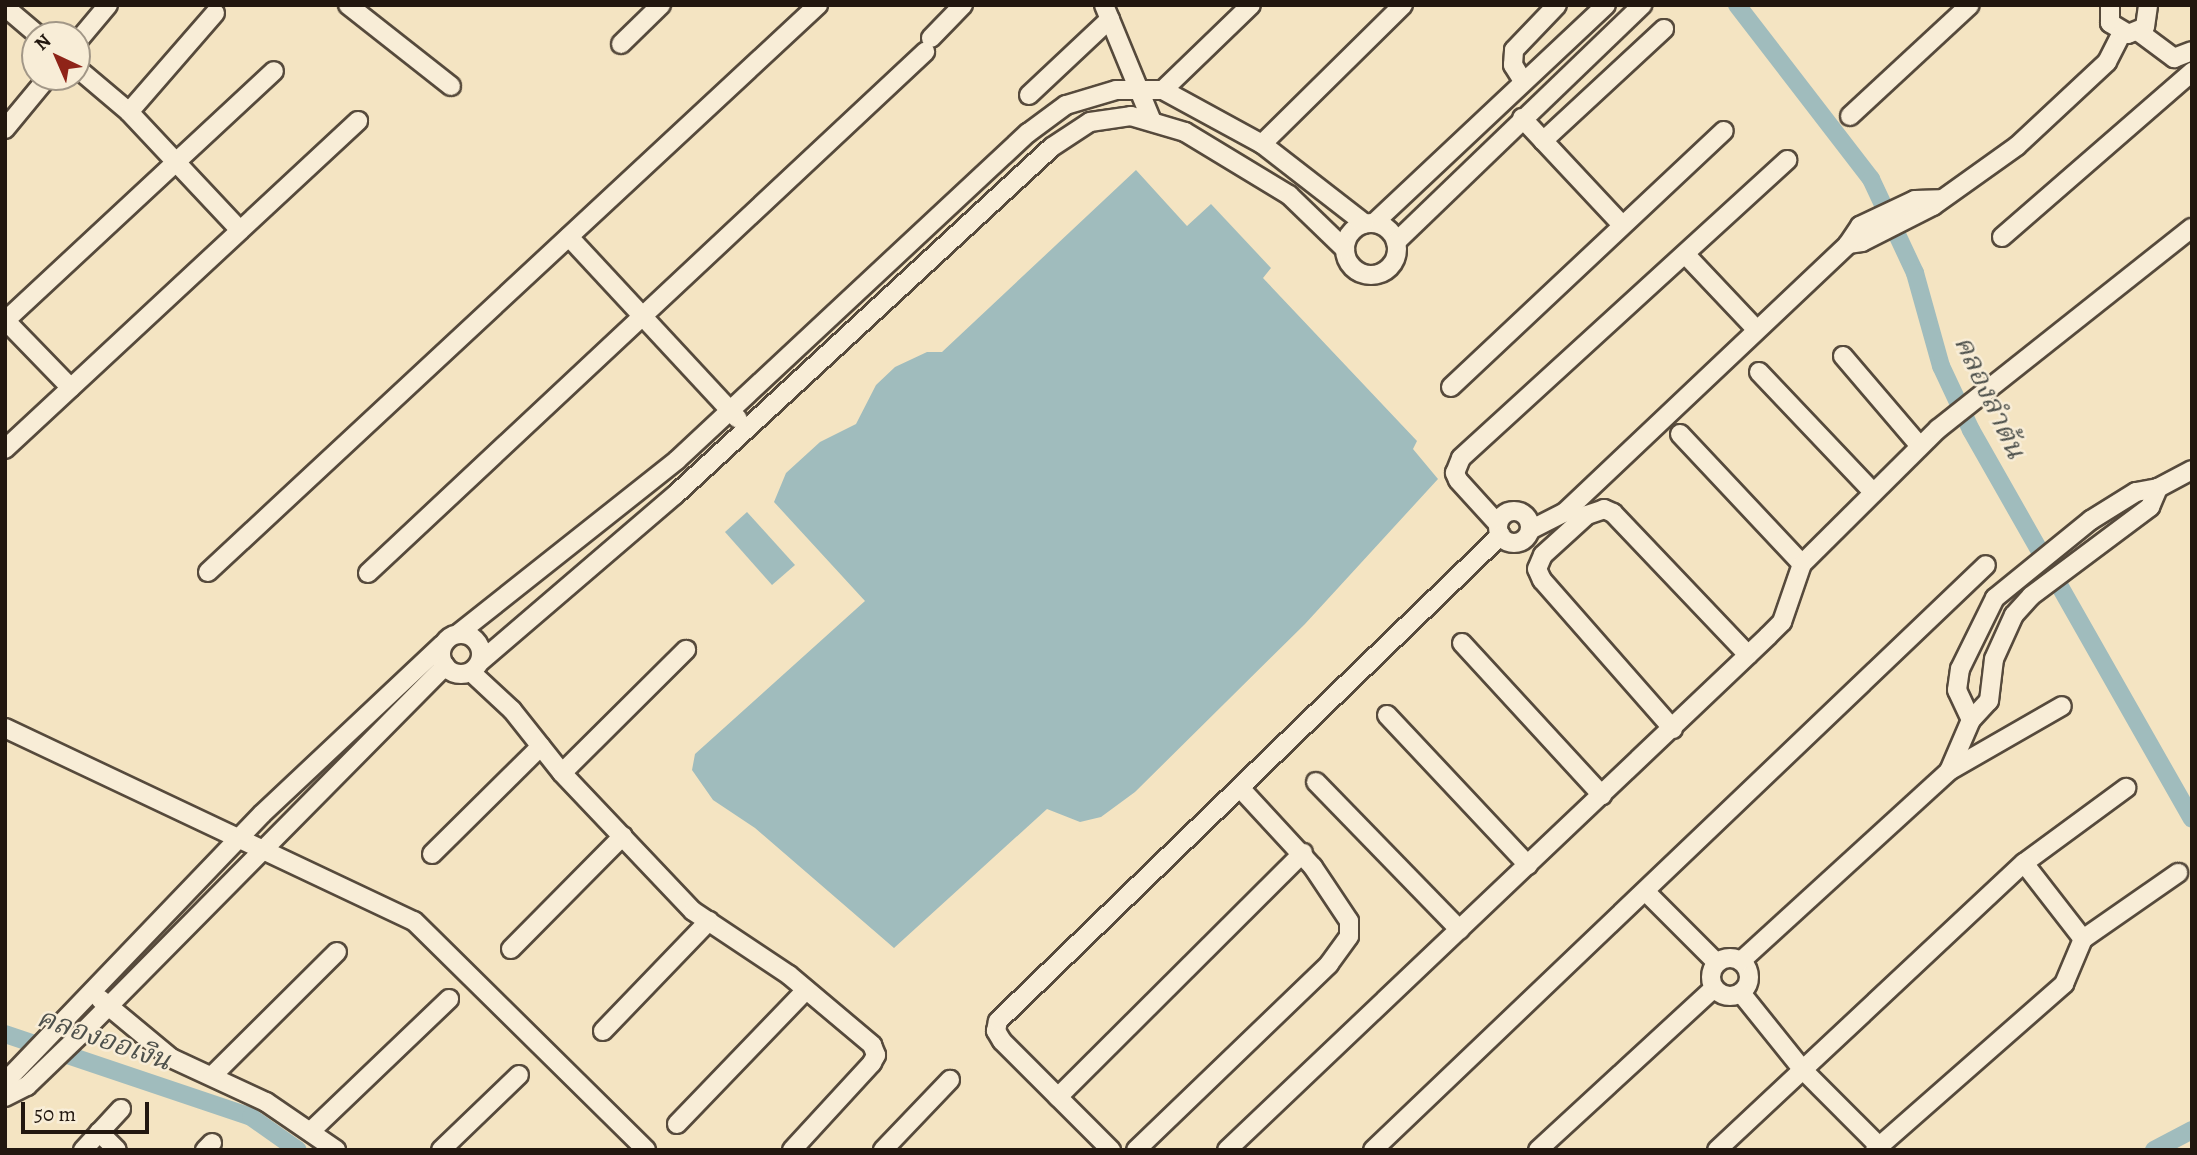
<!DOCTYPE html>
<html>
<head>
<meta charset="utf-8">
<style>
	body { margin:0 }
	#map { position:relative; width:2197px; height:1155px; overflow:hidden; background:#f4e4c2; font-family:Alegreya,"Noto Serif Thai",serif }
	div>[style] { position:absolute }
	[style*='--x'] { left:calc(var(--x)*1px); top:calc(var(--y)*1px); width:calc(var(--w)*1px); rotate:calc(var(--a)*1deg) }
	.water>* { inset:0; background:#a0bcbd }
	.canal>* { height:18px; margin:-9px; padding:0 9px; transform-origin:9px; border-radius:9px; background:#a0bcbd }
	.roads { filter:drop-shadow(2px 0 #564a3c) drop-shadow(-2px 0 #564a3c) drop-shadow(0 2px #564a3c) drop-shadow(0 -2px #564a3c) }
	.minor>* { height:18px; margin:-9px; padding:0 9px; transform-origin:9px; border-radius:9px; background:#f8edd7 }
	.minor>.ring { margin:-9px; padding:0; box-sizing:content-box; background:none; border:18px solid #f8edd7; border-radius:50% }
	span { translate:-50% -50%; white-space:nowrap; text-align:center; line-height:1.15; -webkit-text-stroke:5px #f8edd7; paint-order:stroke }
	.water-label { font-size:28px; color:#4e514c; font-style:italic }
	.frame { position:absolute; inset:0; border:7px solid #22170f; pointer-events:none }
	.north { position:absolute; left:21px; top:21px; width:70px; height:70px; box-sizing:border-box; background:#f8edd7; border:2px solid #a29787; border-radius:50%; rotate:316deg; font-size:19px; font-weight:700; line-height:28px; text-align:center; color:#22170f }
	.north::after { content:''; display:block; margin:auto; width:24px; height:32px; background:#8f2418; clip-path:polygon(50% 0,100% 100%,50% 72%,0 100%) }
	.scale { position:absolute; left:21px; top:1102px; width:128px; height:32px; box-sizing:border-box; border:4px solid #22170f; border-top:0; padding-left:9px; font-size:21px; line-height:24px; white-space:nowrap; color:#22170f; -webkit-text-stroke:5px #f8edd7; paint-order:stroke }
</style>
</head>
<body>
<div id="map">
	<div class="water">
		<i style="clip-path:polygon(1136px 170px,1187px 226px,1211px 204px,1271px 268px,1263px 278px,1417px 441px,1413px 449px,1438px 479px,1305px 624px,1135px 792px,1101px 817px,1080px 822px,1047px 809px,894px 948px,755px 828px,713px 800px,692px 770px,695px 754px,865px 601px,774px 502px,786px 473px,820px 442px,856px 424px,876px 385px,895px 367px,927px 352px,942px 352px)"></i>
		<i style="clip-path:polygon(747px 512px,795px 565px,772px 585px,725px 532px)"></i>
	</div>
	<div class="canal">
		<i style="--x:1737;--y:5;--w:220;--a:52.4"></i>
		<i style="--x:1871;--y:179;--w:104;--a:64.9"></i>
		<i style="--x:1915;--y:273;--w:97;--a:74.4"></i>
		<i style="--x:1941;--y:366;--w:71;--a:64.9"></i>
		<i style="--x:1971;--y:430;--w:447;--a:60.4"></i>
		<i style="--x:5;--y:1034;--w:260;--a:18.6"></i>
		<i style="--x:251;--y:1117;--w:57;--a:35.1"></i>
		<i style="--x:2154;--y:1150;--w:43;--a:-27.8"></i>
	</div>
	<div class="roads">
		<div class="minor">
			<i style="--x:348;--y:5;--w:131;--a:38.2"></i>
			<i style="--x:1104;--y:5;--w:123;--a:67.6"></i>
			<i style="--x:2110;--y:5;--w:18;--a:90"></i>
			<i style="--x:2110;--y:23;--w:21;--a:31"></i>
			<i style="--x:2128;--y:34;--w:18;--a:-22"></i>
			<i style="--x:2145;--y:27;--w:22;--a:-82"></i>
			<i style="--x:5;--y:7;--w:43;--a:40.3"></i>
			<i style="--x:2139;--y:32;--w:44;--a:36.6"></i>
			<i style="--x:2174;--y:58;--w:19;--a:-21"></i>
			<i style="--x:931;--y:38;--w:46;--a:-45.9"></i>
			<i style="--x:77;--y:42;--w:48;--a:-50"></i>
			<i style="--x:621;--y:44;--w:56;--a:-44.3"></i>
			<i style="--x:77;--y:68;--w:68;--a:40.2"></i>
			<i style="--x:129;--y:112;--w:162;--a:46.8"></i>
			<i style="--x:1523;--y:81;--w:19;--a:-122"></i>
			<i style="--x:1513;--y:65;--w:15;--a:-86"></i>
			<i style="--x:1514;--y:50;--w:62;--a:-46.3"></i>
			<i style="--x:1163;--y:90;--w:122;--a:-44"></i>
			<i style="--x:1029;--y:95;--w:111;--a:-43.2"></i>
			<i style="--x:129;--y:112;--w:131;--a:-49"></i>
			<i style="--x:1850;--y:116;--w:163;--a:-42.8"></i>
			<i style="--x:1522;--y:118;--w:146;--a:46.9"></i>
			<i style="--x:5;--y:129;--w:67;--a:-50.4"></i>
			<i style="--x:1543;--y:141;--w:165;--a:-42.8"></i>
			<i style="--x:1262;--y:144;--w:198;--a:-44.6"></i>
			<i style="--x:1374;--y:223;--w:318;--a:-43.2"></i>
			<i class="ring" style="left:1345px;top:223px;width:34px;height:34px"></i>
			<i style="--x:569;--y:237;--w:248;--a:47.1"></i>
			<i style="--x:2002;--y:237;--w:252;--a:-41"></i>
			<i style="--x:1396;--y:242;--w:342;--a:-43.9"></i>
			<i style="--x:1848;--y:244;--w:14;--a:-8"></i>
			<i style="--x:1862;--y:242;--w:80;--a:-26.9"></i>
			<i style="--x:1933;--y:206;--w:103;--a:-35.5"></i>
			<i style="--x:2017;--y:146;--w:123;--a:-43"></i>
			<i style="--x:2107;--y:62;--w:33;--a:-63"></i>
			<i style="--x:1686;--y:255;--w:102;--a:46.6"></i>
			<i style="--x:5;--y:321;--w:367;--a:-42.9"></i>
			<i style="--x:6;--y:321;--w:93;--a:45.9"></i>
			<i style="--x:1843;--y:356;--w:118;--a:49.5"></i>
			<i style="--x:1759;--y:372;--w:166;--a:46.5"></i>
			<i style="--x:1451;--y:387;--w:374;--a:-43.2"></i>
			<i style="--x:1680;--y:434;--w:178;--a:46.8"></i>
			<i style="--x:5;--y:449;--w:482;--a:-42.9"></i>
			<i class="ring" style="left:1498px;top:511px;width:14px;height:14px"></i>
			<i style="--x:1498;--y:524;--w:59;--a:-132.3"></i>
			<i style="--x:1458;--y:480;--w:8;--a:-113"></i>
			<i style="--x:1455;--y:473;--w:16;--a:-68"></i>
			<i style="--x:1461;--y:458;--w:442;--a:-42.4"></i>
			<i style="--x:1530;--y:530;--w:38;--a:-27"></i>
			<i style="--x:1564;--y:513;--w:391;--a:-43.4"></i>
			<i style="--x:1848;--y:244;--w:22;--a:-56"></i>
			<i style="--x:1860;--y:226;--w:61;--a:-25.3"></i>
			<i style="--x:1915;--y:200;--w:25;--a:-2"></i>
			<i style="--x:208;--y:572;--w:833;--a:-42.91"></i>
			<i style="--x:368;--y:573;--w:763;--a:-43.09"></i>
			<i style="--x:459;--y:633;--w:278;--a:-38.4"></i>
			<i style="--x:677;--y:460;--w:480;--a:-43"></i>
			<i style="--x:1028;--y:133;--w:47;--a:-36.4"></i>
			<i style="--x:1066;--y:105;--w:52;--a:-16.7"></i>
			<i style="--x:1116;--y:90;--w:47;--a:0"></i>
			<i style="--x:1163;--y:90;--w:113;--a:28.6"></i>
			<i style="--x:1262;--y:144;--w:130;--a:37.8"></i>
			<i class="ring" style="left:441px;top:634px;width:22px;height:22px"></i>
			<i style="--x:1462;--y:643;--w:207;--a:47.4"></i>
			<i style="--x:480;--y:662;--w:257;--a:-40.6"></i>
			<i style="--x:675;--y:495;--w:513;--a:-42.71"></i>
			<i style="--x:1052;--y:147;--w:45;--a:-33.3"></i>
			<i style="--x:1090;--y:122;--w:41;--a:-8.3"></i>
			<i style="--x:1131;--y:116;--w:56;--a:16.5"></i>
			<i style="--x:1185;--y:132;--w:122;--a:31.2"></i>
			<i style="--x:1289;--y:195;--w:78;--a:44"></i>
			<i style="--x:471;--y:672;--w:56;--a:42.8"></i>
			<i style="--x:512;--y:710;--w:80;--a:51.6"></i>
			<i style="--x:562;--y:773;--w:190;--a:46.5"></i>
			<i style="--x:693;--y:911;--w:115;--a:33.7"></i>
			<i style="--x:789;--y:975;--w:109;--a:40.1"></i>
			<i style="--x:872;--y:1045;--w:11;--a:68"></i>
			<i style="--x:876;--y:1055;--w:9;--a:117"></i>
			<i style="--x:872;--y:1063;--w:118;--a:132.6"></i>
			<i style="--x:1387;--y:715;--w:206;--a:46.8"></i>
			<i style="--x:1971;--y:720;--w:33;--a:-115"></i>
			<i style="--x:1957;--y:690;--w:21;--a:-82"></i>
			<i style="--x:1960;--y:669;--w:79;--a:-63.8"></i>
			<i style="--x:1995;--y:598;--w:124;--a:-39.1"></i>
			<i style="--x:2091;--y:520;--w:53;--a:-31.9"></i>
			<i style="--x:2136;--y:492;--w:22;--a:-10"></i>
			<i style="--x:2158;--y:488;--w:38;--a:-28"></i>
			<i style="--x:5;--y:728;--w:452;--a:25.3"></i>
			<i style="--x:414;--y:921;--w:326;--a:44.6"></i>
			<i style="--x:1673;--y:729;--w:198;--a:-131.3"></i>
			<i style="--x:1542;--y:580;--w:12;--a:-114"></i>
			<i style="--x:1537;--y:569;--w:15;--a:-67"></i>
			<i style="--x:1543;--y:555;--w:59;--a:-42.3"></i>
			<i style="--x:1587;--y:515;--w:18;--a:-19"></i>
			<i style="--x:1604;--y:509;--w:10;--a:24"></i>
			<i style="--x:1613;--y:513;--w:196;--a:46.4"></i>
			<i style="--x:1949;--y:771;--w:130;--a:-29.9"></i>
			<i style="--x:562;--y:773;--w:175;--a:-44.8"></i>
			<i style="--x:1316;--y:782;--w:206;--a:45.8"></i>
			<i style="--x:432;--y:854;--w:153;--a:-44.7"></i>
			<i style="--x:1647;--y:893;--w:99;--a:45"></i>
			<i style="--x:2083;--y:939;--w:116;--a:-34.8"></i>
			<i style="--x:511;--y:949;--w:159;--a:-45.3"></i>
			<i class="ring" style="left:1711px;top:958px;width:20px;height:20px"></i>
			<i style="--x:1741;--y:961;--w:282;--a:-42.4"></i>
			<i style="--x:1949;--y:771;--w:56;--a:-66.7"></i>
			<i style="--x:1971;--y:720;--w:26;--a:-47"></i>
			<i style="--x:1989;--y:701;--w:42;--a:-83.2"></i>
			<i style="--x:1994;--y:659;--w:48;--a:-65.6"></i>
			<i style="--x:2014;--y:615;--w:25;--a:-48"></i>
			<i style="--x:2031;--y:596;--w:149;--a:-36.8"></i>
			<i style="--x:2150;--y:507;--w:21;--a:-67"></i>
			<i style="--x:1741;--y:993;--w:97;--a:51.2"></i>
			<i style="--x:1802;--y:1069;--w:109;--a:45"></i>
			<i style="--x:100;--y:999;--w:92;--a:39.7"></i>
			<i style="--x:171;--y:1058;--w:105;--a:24.9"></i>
			<i style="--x:266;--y:1102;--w:85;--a:34.4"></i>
			<i style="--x:603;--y:1031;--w:153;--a:-46.1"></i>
			<i style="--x:212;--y:1076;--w:176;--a:-44.8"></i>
			<i style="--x:5;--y:1082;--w:371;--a:-46.2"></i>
			<i style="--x:262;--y:814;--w:247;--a:-43.2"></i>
			<i style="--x:5;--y:1097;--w:25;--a:-27"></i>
			<i style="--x:27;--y:1086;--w:75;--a:-43.9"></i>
			<i style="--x:81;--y:1034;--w:518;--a:-45.31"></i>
			<i style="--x:1058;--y:1097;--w:346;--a:-44.9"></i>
			<i style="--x:677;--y:1124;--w:186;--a:-46.1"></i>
			<i style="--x:311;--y:1131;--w:191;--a:-43.7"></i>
			<i style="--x:99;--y:1132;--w:25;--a:45"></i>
			<i style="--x:83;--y:1150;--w:56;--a:-47.2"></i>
			<i style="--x:205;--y:1150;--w:10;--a:-45"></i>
			<i style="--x:441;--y:1150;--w:108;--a:-43.9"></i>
			<i style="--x:883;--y:1150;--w:97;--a:-46.3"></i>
			<i style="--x:1111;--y:1150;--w:154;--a:-135"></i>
			<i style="--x:1002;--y:1041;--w:12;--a:-121"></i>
			<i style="--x:996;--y:1031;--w:10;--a:-79"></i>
			<i style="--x:998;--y:1021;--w:699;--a:-44.02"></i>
			<i style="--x:1136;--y:1150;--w:268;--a:-43.9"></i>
			<i style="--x:1329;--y:964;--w:34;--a:-54"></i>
			<i style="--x:1349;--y:936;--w:15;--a:-90"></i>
			<i style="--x:1349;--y:921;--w:65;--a:-123.7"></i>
			<i style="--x:1313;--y:867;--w:108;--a:-132.7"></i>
			<i style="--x:1227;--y:1150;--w:746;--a:-43.53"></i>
			<i style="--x:1768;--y:636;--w:20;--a:-45"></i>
			<i style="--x:1782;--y:622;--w:61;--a:-71"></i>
			<i style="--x:1802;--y:564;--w:192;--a:-44.8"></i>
			<i style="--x:1938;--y:429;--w:324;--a:-38.4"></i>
			<i style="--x:1373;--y:1150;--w:847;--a:-43.66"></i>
			<i style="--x:1538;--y:1150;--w:239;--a:-42.6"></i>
			<i style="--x:1717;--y:1150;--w:420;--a:-43.1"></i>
			<i style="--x:2024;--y:863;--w:127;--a:-36.3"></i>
			<i style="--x:1875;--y:1150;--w:252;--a:-41.3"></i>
			<i style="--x:2064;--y:984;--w:49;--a:-67.1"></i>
			<i style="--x:2083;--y:939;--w:96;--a:-127.8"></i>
		</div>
	</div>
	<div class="water-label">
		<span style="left:1990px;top:397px;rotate:65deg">คลองลำต้น</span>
		<span style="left:104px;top:1039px;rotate:19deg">คลองออเงิน</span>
	</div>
	<div class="frame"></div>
	<div class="north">N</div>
	<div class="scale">50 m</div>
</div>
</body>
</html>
